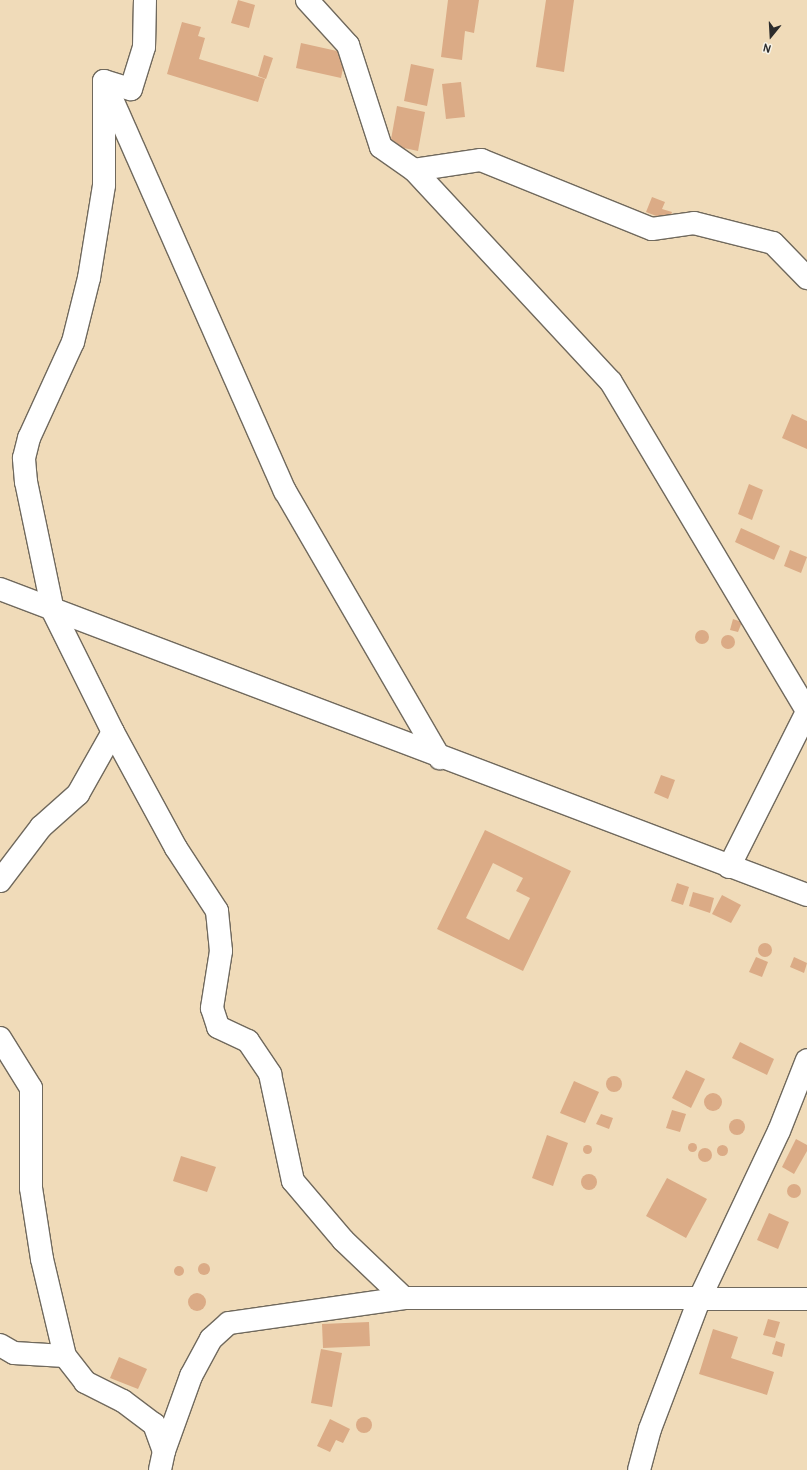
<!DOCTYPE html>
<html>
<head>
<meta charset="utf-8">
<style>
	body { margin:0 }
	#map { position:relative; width:807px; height:1470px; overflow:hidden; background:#f0dbb9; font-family:Pangolin,sans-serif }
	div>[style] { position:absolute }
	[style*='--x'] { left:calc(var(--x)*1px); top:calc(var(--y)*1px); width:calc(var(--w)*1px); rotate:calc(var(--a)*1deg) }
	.building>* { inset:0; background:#dbab86 }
	.round { border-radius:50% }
	.roads { filter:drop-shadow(1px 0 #70695d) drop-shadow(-1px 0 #70695d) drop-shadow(0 1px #70695d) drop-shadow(0 -1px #70695d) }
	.minor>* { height:22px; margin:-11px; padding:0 11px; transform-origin:11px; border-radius:11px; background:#fff }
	span { translate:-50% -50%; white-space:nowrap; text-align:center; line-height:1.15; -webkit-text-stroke:3px #f7f3e8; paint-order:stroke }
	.north { position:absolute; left:751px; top:16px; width:40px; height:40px; -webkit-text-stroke:3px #f7f3e8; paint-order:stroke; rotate:198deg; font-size:11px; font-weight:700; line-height:16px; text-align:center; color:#2b2b2b }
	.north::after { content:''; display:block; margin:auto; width:14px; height:18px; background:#2b2b2b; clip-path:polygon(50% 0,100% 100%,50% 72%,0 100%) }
</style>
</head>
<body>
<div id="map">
	<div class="building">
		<i style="clip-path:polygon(238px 0,255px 5px,249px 28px,231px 23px)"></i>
		<i style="clip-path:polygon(448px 0,479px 0,474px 33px,465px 31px,462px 60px,441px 57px)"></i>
		<i style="clip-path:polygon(546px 0,574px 0,564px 72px,536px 67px)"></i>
		<i style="clip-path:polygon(182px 22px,201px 27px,198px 36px,205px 38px,199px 59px,265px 79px,258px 102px,167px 74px)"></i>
		<i style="clip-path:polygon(301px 43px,346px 53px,341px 78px,296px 68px)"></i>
		<i style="clip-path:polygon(264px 55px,273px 58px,266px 79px,258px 76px)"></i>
		<i style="clip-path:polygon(411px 64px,434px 69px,427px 106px,404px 101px)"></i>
		<i style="clip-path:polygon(461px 82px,465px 117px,446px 119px,442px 84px)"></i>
		<i style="clip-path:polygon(397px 106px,425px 112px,418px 151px,390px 145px)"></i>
		<i style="clip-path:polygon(652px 197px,665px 202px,662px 209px,672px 212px,669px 221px,646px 212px)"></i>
		<i style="clip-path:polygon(792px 414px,807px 421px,807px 449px,782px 438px)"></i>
		<i style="clip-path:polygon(749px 484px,763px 490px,752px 520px,738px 514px)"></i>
		<i style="clip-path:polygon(741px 528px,780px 546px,774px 560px,735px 542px)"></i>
		<i style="clip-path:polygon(790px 550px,807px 557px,801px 573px,784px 566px)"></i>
		<i style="clip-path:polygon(733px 619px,742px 622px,738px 632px,730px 630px)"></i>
		<i class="round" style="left:695px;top:630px;width:14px;height:14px"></i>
		<i class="round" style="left:721px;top:635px;width:14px;height:14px"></i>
		<i style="clip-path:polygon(661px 775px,675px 780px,668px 799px,654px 793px)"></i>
		<i style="clip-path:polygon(evenodd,485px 830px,571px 871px,523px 971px,437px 929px,485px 830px,493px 863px,523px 878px,516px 891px,530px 898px,509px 940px,466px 918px,493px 863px)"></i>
		<i style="clip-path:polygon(677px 883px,689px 887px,683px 905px,671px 901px)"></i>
		<i style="clip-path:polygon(693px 892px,714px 898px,710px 913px,689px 906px)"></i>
		<i style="clip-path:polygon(722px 895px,741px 905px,731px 923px,712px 914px)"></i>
		<i class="round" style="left:758px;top:943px;width:14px;height:14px"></i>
		<i style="clip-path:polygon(756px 957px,768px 962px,762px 977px,749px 972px)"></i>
		<i style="clip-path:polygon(794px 957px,807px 963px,804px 973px,790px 967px)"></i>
		<i style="clip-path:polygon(740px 1042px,774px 1059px,767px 1075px,732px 1058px)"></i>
		<i style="clip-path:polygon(686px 1070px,705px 1079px,691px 1108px,672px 1098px)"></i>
		<i class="round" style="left:606px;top:1076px;width:16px;height:16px"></i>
		<i style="clip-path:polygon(574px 1081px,599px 1092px,585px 1123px,560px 1113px)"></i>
		<i class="round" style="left:704px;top:1093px;width:18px;height:18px"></i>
		<i style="clip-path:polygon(672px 1110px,686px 1114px,680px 1132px,666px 1128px)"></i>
		<i style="clip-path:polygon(601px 1114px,613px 1118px,609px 1129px,596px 1124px)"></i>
		<i class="round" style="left:729px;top:1119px;width:16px;height:16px"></i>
		<i style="clip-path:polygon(547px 1135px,568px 1143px,553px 1186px,532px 1178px)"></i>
		<i style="clip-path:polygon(796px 1139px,807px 1145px,807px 1151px,794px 1174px,782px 1167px)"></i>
		<i class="round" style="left:687.5px;top:1142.5px;width:9px;height:9px"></i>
		<i class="round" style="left:582.5px;top:1144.5px;width:9px;height:9px"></i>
		<i class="round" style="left:716.5px;top:1144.5px;width:11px;height:11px"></i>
		<i class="round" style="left:698px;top:1148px;width:14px;height:14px"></i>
		<i style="clip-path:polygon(181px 1156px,216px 1167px,207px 1192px,173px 1181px)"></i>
		<i class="round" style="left:581px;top:1174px;width:16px;height:16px"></i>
		<i style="clip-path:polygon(667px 1178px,707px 1199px,686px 1238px,646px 1216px)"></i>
		<i class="round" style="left:787px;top:1184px;width:14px;height:14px"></i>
		<i style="clip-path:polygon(769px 1213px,789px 1222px,778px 1249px,757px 1240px)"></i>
		<i class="round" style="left:198px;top:1263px;width:12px;height:12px"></i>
		<i class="round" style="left:174px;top:1266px;width:10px;height:10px"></i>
		<i class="round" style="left:188px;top:1293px;width:18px;height:18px"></i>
		<i style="clip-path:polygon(768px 1319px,780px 1322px,775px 1338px,763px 1335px)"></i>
		<i style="clip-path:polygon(369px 1322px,370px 1346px,323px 1348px,322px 1324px)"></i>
		<i style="clip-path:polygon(713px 1329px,738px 1337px,731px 1358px,774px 1372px,767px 1395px,699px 1374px)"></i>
		<i style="clip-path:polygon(776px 1341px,785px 1344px,782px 1357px,772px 1354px)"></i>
		<i style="clip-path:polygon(321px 1349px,342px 1353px,332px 1407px,311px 1403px)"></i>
		<i style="clip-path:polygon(119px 1357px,147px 1369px,138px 1389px,110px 1378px)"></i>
		<i class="round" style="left:356px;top:1417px;width:16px;height:16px"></i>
		<i style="clip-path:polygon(330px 1419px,350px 1429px,343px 1443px,336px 1440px,330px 1452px,317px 1446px)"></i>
	</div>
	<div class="roads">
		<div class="minor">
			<i style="--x:307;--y:0;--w:61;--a:47.7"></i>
			<i style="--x:348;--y:45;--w:107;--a:72.1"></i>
			<i style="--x:381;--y:147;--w:40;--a:34.9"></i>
			<i style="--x:414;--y:170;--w:289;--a:47.1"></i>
			<i style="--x:611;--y:382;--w:383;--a:59.2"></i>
			<i style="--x:107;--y:88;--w:441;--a:66.2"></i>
			<i style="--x:285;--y:491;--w:309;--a:59.9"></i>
			<i style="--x:414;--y:170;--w:68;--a:-8.5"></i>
			<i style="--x:481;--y:160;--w:184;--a:22"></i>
			<i style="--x:652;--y:229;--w:42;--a:-8.1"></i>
			<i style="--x:694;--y:223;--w:81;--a:14.2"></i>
			<i style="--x:773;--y:243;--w:49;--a:45.8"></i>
			<i style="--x:0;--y:589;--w:863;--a:20.77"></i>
			<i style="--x:113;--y:732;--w:132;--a:61.5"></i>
			<i style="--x:176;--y:848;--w:75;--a:56.9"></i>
			<i style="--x:217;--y:911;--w:40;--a:84.3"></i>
			<i style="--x:221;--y:951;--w:58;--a:99"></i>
			<i style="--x:212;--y:1008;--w:20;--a:72"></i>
			<i style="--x:218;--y:1027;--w:33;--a:25"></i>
			<i style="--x:248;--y:1041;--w:40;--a:56"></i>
			<i style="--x:270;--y:1074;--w:109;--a:77.9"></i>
			<i style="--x:293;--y:1181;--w:77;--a:49.7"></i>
			<i style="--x:343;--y:1240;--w:84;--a:43.6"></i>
			<i style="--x:729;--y:867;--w:174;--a:-63.3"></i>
			<i style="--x:0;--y:881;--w:68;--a:-52.8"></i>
			<i style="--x:41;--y:827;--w:50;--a:-41.7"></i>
			<i style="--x:78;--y:794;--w:71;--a:-60.6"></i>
			<i style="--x:113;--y:732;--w:135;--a:-116.4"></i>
			<i style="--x:53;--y:611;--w:132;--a:-101.8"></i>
			<i style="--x:26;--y:482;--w:24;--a:-95"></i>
			<i style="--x:24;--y:458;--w:21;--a:-76"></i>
			<i style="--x:29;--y:438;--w:106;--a:-65.4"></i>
			<i style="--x:73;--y:342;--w:66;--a:-76"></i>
			<i style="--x:89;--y:278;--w:94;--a:-80.8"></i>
			<i style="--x:104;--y:185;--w:104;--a:-90"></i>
			<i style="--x:104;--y:81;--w:28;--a:17"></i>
			<i style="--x:131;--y:89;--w:44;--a:-72.8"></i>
			<i style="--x:144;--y:47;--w:47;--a:-88.8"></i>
			<i style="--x:0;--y:1038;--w:59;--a:58.2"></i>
			<i style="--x:31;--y:1088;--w:100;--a:90"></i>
			<i style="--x:31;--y:1188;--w:72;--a:81.2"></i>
			<i style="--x:42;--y:1259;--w:100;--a:76.7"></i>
			<i style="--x:65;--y:1356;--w:33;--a:52"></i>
			<i style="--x:85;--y:1382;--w:42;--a:26.6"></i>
			<i style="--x:123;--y:1401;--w:39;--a:37"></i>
			<i style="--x:154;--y:1424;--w:29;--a:70"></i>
			<i style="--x:164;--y:1451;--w:19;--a:102"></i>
			<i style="--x:0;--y:1345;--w:16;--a:30"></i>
			<i style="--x:14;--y:1353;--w:51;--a:3.4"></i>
			<i style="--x:164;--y:1451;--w:80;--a:-70.2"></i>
			<i style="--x:191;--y:1376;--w:42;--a:-61.6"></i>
			<i style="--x:211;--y:1339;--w:24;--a:-42"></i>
			<i style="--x:229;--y:1323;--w:177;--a:-8.1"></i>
			<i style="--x:404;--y:1298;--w:403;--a:0.1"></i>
			<i style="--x:639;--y:1470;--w:42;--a:-75"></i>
			<i style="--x:650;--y:1429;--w:138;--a:-69.2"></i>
			<i style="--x:699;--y:1300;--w:187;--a:-64.7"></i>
			<i style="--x:779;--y:1131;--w:76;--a:-68.5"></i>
		</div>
	</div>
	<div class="north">N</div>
</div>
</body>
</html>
